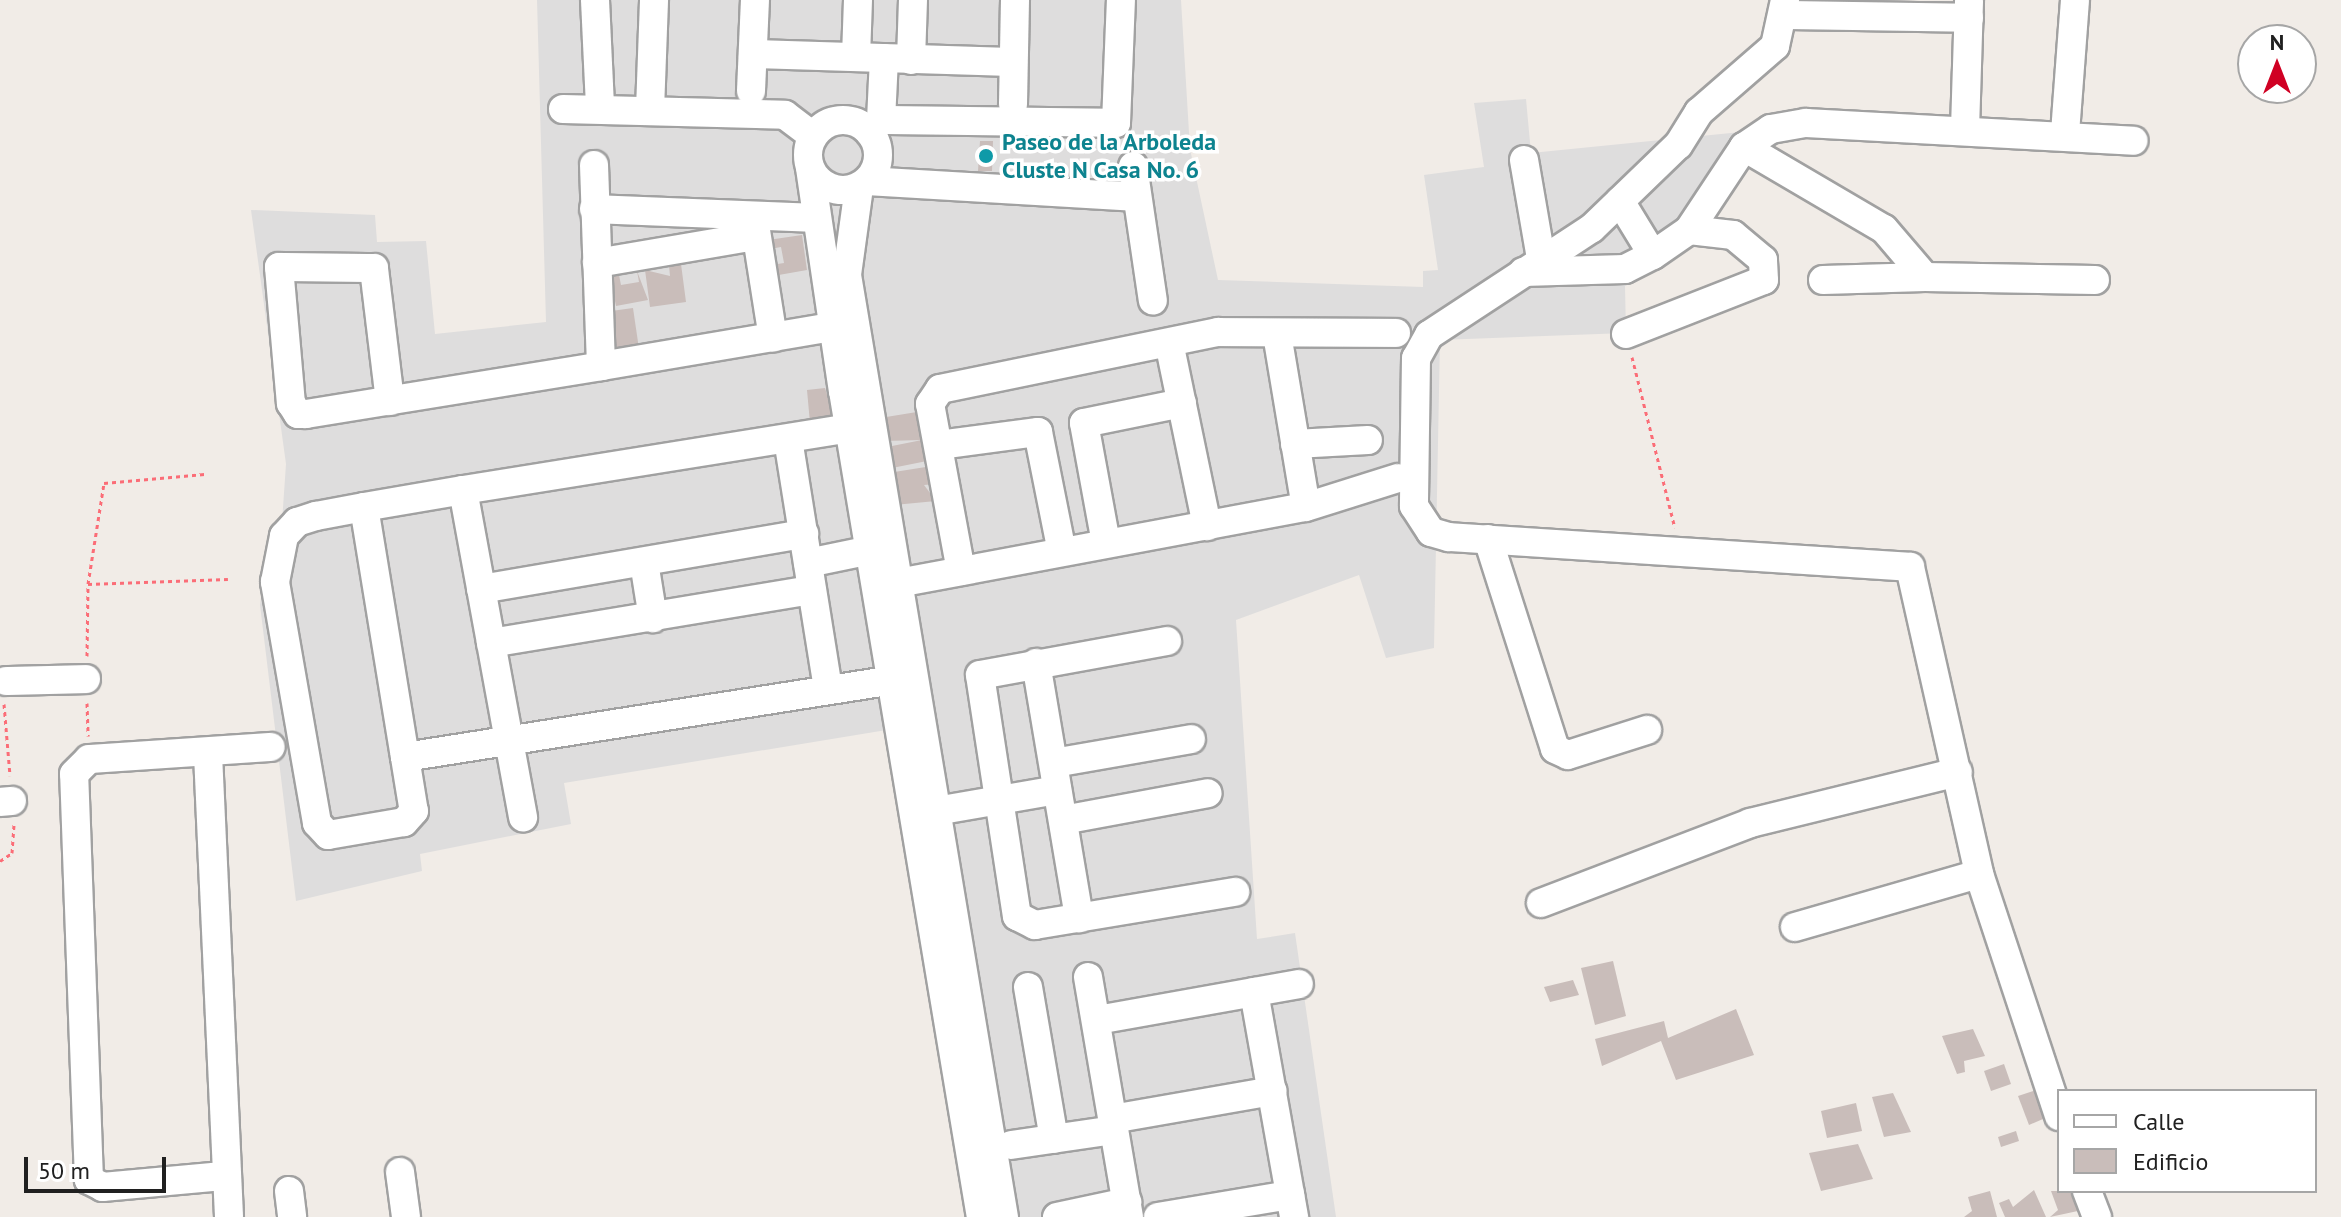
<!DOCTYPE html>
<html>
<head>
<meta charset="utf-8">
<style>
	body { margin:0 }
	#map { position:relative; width:2341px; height:1217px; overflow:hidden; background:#f1ece7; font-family:"PT Sans",sans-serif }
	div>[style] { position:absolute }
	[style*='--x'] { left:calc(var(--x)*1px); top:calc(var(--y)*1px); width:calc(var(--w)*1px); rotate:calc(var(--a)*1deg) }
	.residential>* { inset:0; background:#dedddd }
	.building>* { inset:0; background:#c9bdba }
	.path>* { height:3px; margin-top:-1.5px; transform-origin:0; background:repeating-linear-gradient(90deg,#fb6d77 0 4px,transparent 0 8px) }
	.roads { filter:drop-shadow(2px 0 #a1a1a1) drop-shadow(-2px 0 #a1a1a1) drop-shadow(0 2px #a1a1a1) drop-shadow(0 -2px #a1a1a1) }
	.minor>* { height:28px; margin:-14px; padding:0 14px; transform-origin:14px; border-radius:14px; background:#fff }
	.minor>.ring { margin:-14px; padding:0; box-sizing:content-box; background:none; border:28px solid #fff; border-radius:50% }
	.dots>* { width:22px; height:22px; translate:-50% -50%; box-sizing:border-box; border:4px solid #fff; border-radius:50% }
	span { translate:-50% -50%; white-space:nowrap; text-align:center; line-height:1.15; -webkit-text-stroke:7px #fff; paint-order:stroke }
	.culture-label { font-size:24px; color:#0d838f; font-weight:700 }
	.left { translate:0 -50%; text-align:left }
	.legend { position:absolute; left:2057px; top:1089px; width:260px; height:104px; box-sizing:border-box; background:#fff; border:2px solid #a6a6a6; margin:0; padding:10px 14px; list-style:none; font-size:24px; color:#202020 }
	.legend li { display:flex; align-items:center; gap:16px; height:40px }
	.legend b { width:40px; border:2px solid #a6a6a6 }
	.north { position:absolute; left:2237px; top:24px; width:80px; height:80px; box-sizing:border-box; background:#fff; border:2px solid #a6a6a6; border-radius:50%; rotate:0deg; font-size:22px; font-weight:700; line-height:32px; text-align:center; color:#202020 }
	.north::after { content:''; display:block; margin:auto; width:28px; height:36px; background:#d00023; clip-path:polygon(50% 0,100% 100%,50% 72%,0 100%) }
	.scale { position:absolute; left:24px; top:1157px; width:142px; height:36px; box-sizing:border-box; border:4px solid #202020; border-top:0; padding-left:10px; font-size:24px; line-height:28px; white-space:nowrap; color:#202020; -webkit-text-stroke:6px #fff; paint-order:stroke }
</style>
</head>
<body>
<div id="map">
	<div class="residential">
		<i style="clip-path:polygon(537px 0,1181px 0,1190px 149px,1218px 280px,1423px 287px,1423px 271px,1438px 270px,1424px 175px,1484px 167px,1474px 103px,1526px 99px,1531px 153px,1741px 132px,1657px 271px,1625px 286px,1626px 333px,1440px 340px,1434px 648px,1386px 658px,1359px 575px,1236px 620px,1257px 939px,1295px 933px,1336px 1217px,1012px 1217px,929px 723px,564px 783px,571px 824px,420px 854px,422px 871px,296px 901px,260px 605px,265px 566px,282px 522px,286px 464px,251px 210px,375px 215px,377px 242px,426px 241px,435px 334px,546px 322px)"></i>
	</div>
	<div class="building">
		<i style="clip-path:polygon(980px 141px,993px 141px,992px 171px,978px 171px)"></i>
		<i style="clip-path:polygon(802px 235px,807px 270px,773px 276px,771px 265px,784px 263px,781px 247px,770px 249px,768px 240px)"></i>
		<i style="clip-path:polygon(681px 264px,686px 302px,650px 307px,645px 270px,670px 276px,669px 265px)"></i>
		<i style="clip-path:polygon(637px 271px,648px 300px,616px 306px,610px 277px,619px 275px,621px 285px,639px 282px)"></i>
		<i style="clip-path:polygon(633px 308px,639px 349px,610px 353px,604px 312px)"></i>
		<i style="clip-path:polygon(825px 388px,835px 420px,810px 423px,807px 390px)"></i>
		<i style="clip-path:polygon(923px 411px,932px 460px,887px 469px,892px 446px,922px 440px,884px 441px,880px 418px)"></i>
		<i style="clip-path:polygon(932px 466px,935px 484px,924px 485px,936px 501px,894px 505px,898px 489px,891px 491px,888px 473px)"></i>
		<i style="clip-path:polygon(1613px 961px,1626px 1016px,1595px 1025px,1581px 968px)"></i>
		<i style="clip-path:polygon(1573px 980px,1579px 995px,1550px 1002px,1544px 987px)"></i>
		<i style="clip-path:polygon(1736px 1009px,1754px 1055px,1676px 1080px,1661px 1041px,1602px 1066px,1595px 1039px,1664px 1021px,1668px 1038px)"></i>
		<i style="clip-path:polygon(1973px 1029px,1985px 1056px,1964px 1061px,1965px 1072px,1957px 1074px,1942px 1036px)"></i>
		<i style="clip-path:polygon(2004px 1064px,2011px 1084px,1991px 1091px,1984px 1071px)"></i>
		<i style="clip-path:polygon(2039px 1089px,2050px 1116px,2029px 1125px,2018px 1096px)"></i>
		<i style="clip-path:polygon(1893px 1093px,1911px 1132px,1884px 1137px,1872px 1097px)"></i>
		<i style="clip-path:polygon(1856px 1103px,1862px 1131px,1827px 1138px,1821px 1111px)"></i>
		<i style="clip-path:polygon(2016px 1131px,2019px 1141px,2001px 1147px,1998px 1137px)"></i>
		<i style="clip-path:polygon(1858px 1144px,1873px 1179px,1821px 1191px,1809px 1153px)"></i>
		<i style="clip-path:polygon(2034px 1190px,2046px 1217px,2005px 1217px,1999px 1203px,2009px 1199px,2013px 1207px)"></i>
		<i style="clip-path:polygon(1990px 1191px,1997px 1217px,1964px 1217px,1972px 1211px,1968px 1197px)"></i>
		<i style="clip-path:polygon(2051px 1191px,2080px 1191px,2087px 1209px,2050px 1217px,2058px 1210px)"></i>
	</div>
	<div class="path">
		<i style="--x:1632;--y:357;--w:176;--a:75.9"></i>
		<i style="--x:88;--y:584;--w:140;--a:-2"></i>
		<i style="--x:87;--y:656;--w:72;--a:-89.2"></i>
		<i style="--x:88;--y:584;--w:102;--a:-81"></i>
		<i style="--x:104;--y:483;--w:101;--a:-5.1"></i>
		<i style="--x:87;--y:703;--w:33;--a:88"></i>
		<i style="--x:4;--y:704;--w:72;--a:85.2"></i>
		<i style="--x:0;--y:861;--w:14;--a:-34"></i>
		<i style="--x:12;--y:853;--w:29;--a:-86"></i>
	</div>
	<div class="roads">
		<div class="minor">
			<i style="--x:595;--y:0;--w:108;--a:87.3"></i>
			<i style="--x:1785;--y:0;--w:47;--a:102.3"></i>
			<i style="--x:1775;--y:46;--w:101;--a:139"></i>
			<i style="--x:1699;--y:112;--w:39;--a:122"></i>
			<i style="--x:1678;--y:145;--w:120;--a:136"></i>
			<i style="--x:1592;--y:228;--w:195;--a:146.7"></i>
			<i style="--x:1429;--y:335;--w:26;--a:119"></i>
			<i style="--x:1416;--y:358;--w:148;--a:90.8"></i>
			<i style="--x:1414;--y:506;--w:31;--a:57"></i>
			<i style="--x:1431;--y:532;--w:19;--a:16"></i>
			<i style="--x:1449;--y:537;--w:462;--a:3.7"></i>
			<i style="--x:1910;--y:567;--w:315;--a:77.3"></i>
			<i style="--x:1979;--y:874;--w:255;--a:71.7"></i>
			<i style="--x:1786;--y:15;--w:183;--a:0.9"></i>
			<i style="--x:753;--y:54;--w:260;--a:1.8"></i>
			<i style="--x:856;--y:57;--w:57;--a:-88"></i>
			<i style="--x:911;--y:60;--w:60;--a:-88.1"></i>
			<i style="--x:751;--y:91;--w:91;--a:-87.5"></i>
			<i style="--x:1013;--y:104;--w:104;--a:-88.9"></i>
			<i style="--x:563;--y:109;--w:222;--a:1.5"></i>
			<i style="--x:785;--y:115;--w:35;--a:37"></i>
			<i style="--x:650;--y:110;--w:110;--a:-87.9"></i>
			<i class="ring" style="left:808px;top:120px;width:42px;height:42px"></i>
			<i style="--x:881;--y:120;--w:62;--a:-87.2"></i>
			<i style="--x:1965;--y:129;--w:128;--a:-88.2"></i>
			<i style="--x:870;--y:133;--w:17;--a:-50"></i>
			<i style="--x:881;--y:120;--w:235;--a:0.7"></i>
			<i style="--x:1116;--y:123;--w:123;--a:-87.7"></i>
			<i style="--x:2065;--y:133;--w:133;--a:-85.7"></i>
			<i style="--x:1744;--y:147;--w:162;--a:30.4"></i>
			<i style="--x:1884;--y:229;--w:63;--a:49.5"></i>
			<i style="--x:1925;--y:277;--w:170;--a:1"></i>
			<i style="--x:1524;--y:160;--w:99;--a:80.2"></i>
			<i style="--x:594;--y:165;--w:201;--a:88"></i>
			<i style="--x:1133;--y:166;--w:136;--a:81.6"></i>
			<i style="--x:810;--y:168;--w:225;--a:81.6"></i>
			<i style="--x:843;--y:391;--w:18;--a:-9"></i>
			<i style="--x:868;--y:181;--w:269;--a:3.4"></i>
			<i style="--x:859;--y:187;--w:89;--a:97.8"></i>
			<i style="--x:847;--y:275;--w:955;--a:80.54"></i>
			<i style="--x:1620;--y:201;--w:63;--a:58.6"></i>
			<i style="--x:594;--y:209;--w:222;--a:2.3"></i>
			<i style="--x:754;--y:218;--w:121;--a:81"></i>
			<i style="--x:597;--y:263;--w:160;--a:-9.7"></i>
			<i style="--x:1523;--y:272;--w:102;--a:-1.7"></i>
			<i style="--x:1625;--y:269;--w:31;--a:-27"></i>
			<i style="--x:1653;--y:255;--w:44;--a:-34.8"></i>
			<i style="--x:1689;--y:230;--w:100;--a:-56.5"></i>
			<i style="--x:1744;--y:147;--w:32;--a:-34"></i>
			<i style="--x:1771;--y:129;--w:36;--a:-10"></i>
			<i style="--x:1806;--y:123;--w:328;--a:3.1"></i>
			<i style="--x:1823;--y:280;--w:102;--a:-1.7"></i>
			<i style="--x:1277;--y:334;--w:175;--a:80.5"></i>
			<i style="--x:1626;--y:334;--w:148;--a:-21.4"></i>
			<i style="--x:1764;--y:280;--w:20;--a:-93"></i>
			<i style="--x:1763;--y:260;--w:39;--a:-140"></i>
			<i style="--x:1733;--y:235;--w:44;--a:-173.5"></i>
			<i style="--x:1170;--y:347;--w:183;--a:78.3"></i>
			<i style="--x:843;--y:391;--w:837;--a:80.52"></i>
			<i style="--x:390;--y:401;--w:134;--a:-96.9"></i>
			<i style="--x:374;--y:268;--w:95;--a:-179.4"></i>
			<i style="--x:279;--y:267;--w:137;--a:85"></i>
			<i style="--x:291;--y:403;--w:13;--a:58"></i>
			<i style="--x:298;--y:414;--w:8;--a:0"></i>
			<i style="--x:306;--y:414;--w:299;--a:-9.2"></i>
			<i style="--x:601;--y:366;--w:234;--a:-9.6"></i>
			<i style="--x:788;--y:439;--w:252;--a:80.9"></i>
			<i style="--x:1295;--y:444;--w:73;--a:-3.1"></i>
			<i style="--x:939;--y:445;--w:100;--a:-7.5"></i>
			<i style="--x:1038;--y:432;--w:122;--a:78.7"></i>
			<i style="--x:463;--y:490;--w:333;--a:79.6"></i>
			<i style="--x:364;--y:507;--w:308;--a:80.7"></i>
			<i style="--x:414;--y:811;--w:15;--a:132"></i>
			<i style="--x:404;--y:822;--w:77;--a:170.3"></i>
			<i style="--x:328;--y:835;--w:16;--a:-133"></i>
			<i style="--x:317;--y:823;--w:245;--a:-99.9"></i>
			<i style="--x:275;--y:582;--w:47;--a:-78.9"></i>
			<i style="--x:284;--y:536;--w:19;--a:-47"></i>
			<i style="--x:297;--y:522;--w:20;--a:-18"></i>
			<i style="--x:316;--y:516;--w:49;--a:-10.6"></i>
			<i style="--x:364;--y:507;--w:100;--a:-9.7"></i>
			<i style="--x:463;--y:490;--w:390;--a:-9.1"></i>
			<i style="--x:1488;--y:539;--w:220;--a:72.3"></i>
			<i style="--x:1555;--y:749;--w:14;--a:25"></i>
			<i style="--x:1568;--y:755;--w:83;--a:-17.6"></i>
			<i style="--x:1106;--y:543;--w:122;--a:-100.4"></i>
			<i style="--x:1084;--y:423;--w:100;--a:-11.5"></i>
			<i style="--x:644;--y:562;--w:57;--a:80.9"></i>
			<i style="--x:808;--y:563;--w:79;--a:-11.7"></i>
			<i style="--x:961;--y:571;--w:170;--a:-100.5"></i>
			<i style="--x:930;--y:404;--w:18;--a:-56"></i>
			<i style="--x:940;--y:389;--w:284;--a:-11.6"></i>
			<i style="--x:1218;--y:332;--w:178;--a:0.3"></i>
			<i style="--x:898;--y:583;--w:415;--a:-10.6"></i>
			<i style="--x:1306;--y:507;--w:96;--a:-17.5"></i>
			<i style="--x:481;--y:589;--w:328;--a:-9.7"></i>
			<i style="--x:1167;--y:641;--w:190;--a:169.7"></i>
			<i style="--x:980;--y:675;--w:244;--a:81.3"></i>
			<i style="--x:1017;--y:916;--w:20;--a:27"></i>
			<i style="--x:1035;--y:925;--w:203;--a:-9.4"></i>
			<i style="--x:491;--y:643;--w:325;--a:-9.4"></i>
			<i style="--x:1036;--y:663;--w:259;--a:80.4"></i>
			<i style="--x:6;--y:681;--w:80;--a:-1.4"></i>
			<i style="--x:208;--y:754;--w:463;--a:87.4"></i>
			<i style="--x:405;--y:757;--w:507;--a:-8.96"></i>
			<i style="--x:1054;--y:763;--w:139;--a:-9.9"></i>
			<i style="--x:0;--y:802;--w:12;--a:-5"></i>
			<i style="--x:936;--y:811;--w:123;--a:-9.8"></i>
			<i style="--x:1063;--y:820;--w:147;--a:-10.5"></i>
			<i style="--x:1541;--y:903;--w:224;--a:-20.9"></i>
			<i style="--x:1750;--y:823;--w:214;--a:-13.8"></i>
			<i style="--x:1795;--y:927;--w:191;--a:-16.1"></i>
			<i style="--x:1088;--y:977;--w:243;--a:80.3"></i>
			<i style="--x:1028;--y:987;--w:154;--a:80.3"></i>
			<i style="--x:1254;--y:992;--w:229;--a:79.9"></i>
			<i style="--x:1097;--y:1020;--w:205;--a:-10.1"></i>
			<i style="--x:1112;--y:1119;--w:163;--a:-9.9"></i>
			<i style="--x:1011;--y:1145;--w:104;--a:-8.3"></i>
			<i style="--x:400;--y:1172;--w:45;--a:82.4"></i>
			<i style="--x:223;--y:1176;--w:121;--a:174.8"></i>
			<i style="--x:103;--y:1187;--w:16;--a:-153"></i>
			<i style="--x:89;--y:1180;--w:406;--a:-92.1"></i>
			<i style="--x:74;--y:774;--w:21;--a:-45"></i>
			<i style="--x:89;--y:759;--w:182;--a:-3.8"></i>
			<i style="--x:289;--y:1191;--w:26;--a:83"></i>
			<i style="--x:2087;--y:1191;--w:28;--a:69"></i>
			<i style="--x:1057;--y:1217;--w:72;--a:-12.1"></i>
			<i style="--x:1158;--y:1217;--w:134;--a:-9.5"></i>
		</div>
	</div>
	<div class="dots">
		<i style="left:986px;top:156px;background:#0f9aa8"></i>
	</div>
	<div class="culture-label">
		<span class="left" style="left:1002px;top:156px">Paseo de la Arboleda<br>Cluste N Casa No. 6</span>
	</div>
	<ul class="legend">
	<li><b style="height:10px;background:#fff"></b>Calle</li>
	<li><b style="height:22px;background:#c9bdba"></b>Edificio</li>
	</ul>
	<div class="north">N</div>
	<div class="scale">50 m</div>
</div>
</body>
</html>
